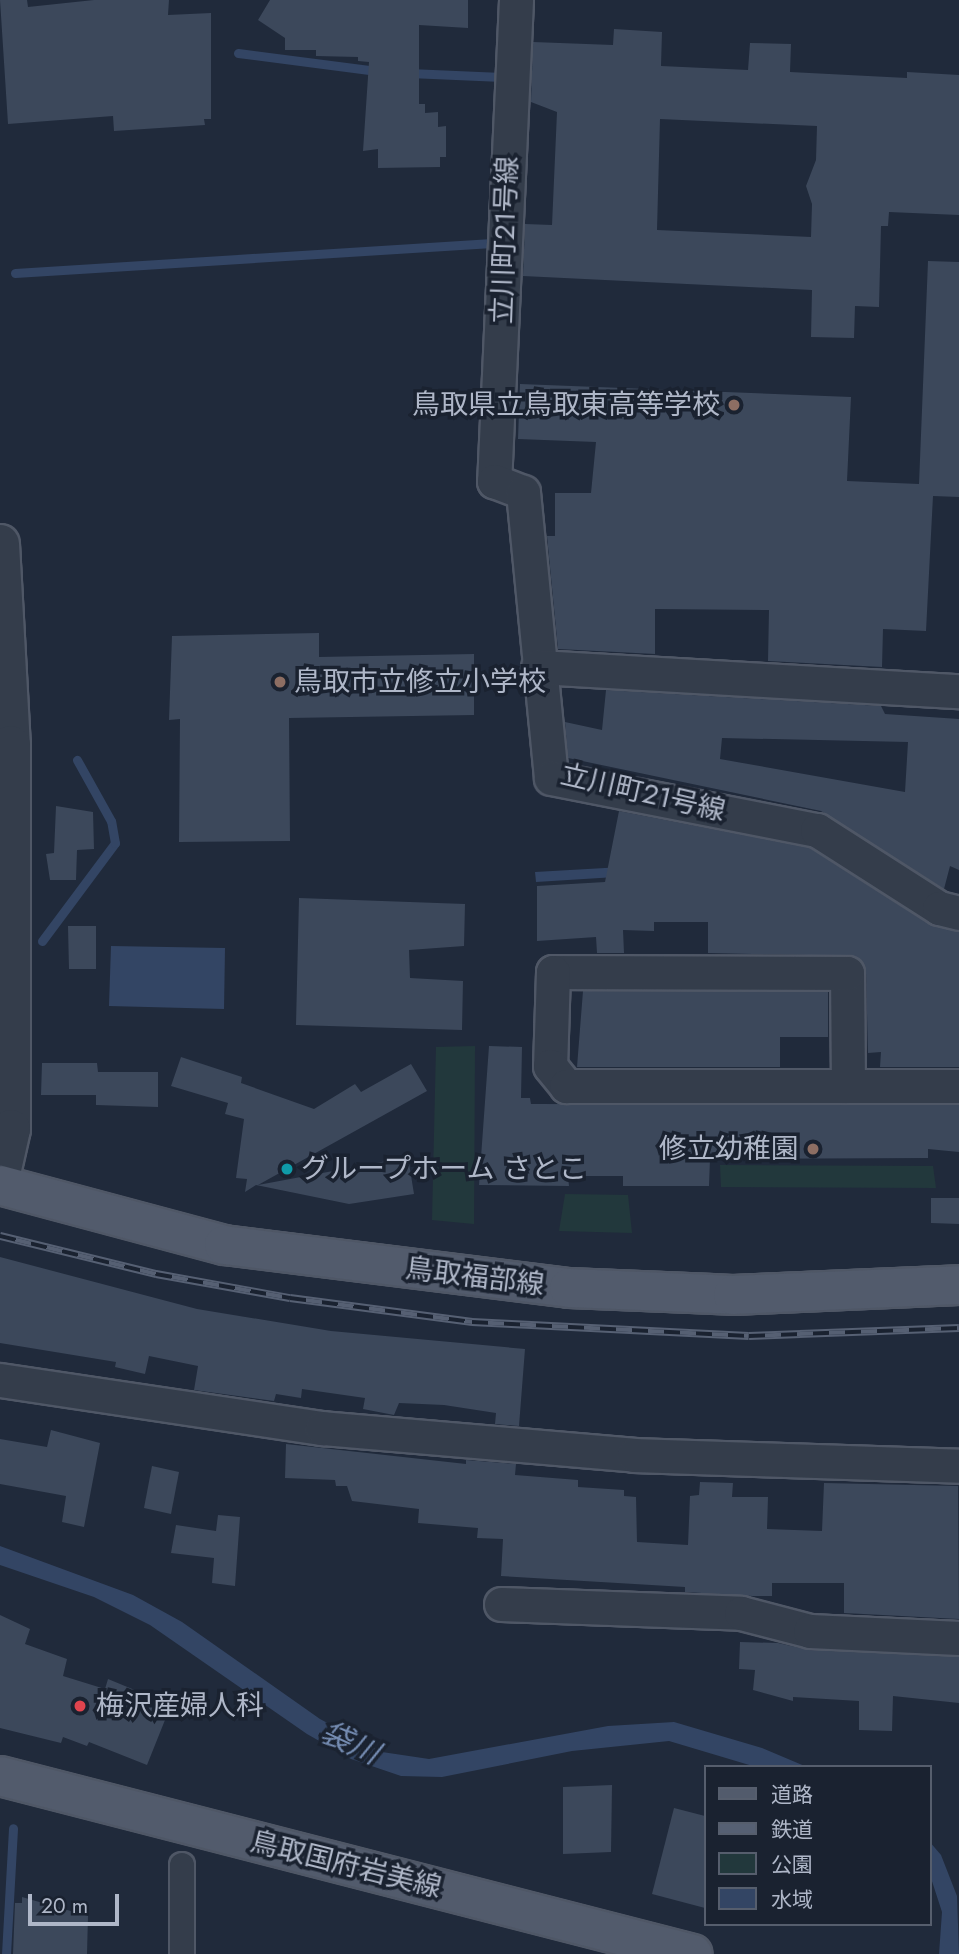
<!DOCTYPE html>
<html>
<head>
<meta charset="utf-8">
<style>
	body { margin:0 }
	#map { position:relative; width:959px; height:1954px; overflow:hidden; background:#202a3b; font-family:Jost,"Noto Sans JP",sans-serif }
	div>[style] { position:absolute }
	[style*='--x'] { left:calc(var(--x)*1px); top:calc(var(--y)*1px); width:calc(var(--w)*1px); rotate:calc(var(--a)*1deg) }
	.green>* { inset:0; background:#22383c }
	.water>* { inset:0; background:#334564 }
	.stream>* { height:9px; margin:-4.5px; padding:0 4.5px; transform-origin:4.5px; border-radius:4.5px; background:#334564 }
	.building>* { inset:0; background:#3c485b }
	.roads { filter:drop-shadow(2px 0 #4f5766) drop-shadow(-2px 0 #4f5766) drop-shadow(0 2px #4f5766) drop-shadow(0 -2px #4f5766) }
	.pedestrian>* { height:24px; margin:-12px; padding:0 12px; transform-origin:12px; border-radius:12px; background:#343d4b }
	.minor>* { height:33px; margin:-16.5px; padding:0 16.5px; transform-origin:16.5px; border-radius:16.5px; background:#343d4b }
	.tertiary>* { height:38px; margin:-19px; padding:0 19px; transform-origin:19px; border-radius:19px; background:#343d4b }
	.primary>* { height:38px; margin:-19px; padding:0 19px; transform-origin:19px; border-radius:19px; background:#525b6c }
	.rail>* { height:8px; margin-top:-4px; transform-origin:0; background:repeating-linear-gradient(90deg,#1a2230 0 16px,#566073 0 32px); box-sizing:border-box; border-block:2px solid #566073 }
	.dots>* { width:19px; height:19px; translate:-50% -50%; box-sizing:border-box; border:4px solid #1a2230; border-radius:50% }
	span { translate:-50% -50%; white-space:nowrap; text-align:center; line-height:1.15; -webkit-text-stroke:7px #1a2230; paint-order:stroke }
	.street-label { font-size:28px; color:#afb7c8 }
	.poi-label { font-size:28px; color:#afb7c8 }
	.right { translate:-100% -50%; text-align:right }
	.left { translate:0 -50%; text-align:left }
	.water-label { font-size:30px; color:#758cb2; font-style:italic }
	.legend { position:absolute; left:704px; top:1765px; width:228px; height:161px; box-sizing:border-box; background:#1a2230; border:2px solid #565e6d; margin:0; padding:9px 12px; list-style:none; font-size:21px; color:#afb7c8 }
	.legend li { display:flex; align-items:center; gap:14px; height:35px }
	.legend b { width:35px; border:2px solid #565e6d }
	.scale { position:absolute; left:28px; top:1894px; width:91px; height:32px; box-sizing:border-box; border:4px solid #afb7c8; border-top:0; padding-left:9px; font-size:21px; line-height:24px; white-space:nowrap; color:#afb7c8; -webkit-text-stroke:5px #1a2230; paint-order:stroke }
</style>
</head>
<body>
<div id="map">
	<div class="green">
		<i style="clip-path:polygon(475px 1046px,474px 1224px,432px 1220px,436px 1047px)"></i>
		<i style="clip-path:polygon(720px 1165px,933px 1166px,936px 1188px,721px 1187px)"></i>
		<i style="clip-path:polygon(565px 1194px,628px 1195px,632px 1233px,559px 1231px)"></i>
	</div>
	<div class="water">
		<i style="clip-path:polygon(675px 864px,861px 955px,862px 966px,680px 873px,536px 882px,535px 872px)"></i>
		<i style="clip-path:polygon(111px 946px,225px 948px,224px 1009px,109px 1006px)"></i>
		<i style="clip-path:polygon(0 1546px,133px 1595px,182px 1622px,320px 1719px,382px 1752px,429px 1759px,608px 1726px,674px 1722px,762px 1748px,807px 1767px,756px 1767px,669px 1741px,572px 1751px,442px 1777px,401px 1776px,351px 1759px,307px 1734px,150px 1625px,94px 1597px,0 1565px)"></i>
		<i style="clip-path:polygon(929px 1841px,941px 1855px,957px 1896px,959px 1954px,939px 1954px,942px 1912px,929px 1872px)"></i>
	</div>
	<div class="stream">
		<i style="--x:238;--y:53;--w:140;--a:7.4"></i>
		<i style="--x:409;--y:73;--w:93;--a:2.5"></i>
		<i style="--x:15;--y:273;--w:478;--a:-3.6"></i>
		<i style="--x:42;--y:941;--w:122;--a:-53.3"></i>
		<i style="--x:115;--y:843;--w:22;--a:-100"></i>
		<i style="--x:111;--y:821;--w:70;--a:-119.1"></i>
		<i style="--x:6;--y:1954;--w:126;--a:-86.8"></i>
	</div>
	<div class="building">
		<i style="clip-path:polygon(0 0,27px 0,28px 7px,94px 0,169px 0,168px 15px,211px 13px,211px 119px,204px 119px,205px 125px,114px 131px,113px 116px,8px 124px)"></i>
		<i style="clip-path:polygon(270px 0,468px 0,468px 28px,419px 25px,419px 104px,425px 104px,425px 113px,438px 112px,438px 127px,446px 126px,446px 157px,440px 157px,440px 167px,378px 168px,378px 149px,363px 151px,369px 62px,358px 61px,358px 57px,316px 56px,316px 50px,285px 50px,285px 38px,258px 20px)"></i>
		<i style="clip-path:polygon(evenodd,614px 29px,662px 32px,661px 66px,748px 70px,750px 43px,791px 44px,790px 72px,907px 78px,907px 72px,959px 75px,959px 215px,889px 212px,888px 226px,881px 226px,879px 307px,855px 306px,854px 338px,811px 337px,812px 290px,523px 276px,525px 224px,552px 225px,557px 112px,531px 102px,533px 42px,613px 45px,614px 29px,660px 119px,817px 126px,816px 160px,806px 186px,812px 204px,811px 237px,657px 230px,660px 119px)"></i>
		<i style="clip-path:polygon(928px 261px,959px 262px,959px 497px,933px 496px,926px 631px,883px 629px,882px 667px,768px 661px,769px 610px,655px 609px,655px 654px,558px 649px,547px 536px,555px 536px,555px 493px,591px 493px,596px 442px,518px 439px,520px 384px,851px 397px,847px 481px,919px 484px)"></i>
		<i style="clip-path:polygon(319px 633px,319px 657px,474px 654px,474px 715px,289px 718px,290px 841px,179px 842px,180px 719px,169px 720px,172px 636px)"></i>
		<i style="clip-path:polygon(evenodd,606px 690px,881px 706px,885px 714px,959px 719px,959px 870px,950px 866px,944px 889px,821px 811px,568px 758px,565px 722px,602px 730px,606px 690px,722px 738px,908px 742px,905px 792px,720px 759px,722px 738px)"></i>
		<i style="clip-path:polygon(56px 806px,93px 812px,94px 849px,77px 850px,76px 880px,50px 880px,46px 854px,54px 853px)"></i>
		<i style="clip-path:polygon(619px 811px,810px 848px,929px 924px,959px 932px,959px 1067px,880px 1067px,881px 1052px,868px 1053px,866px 973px,856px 956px,708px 953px,708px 922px,654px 922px,654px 931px,623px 930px,624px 953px,597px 953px,596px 937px,537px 941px,537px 886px,605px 882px)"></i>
		<i style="clip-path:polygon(299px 898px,465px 904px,464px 946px,409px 950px,410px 978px,463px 981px,462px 1030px,296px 1025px)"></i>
		<i style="clip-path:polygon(68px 926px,96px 926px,96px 969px,69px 969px)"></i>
		<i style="clip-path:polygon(583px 991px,828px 992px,828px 1037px,780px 1037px,780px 1067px,577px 1067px)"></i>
		<i style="clip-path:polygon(489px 1046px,522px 1047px,521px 1098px,530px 1098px,531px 1104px,959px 1105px,959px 1152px,928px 1149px,928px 1158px,710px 1159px,709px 1186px,623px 1186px,623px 1176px,568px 1176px,569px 1186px,479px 1185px)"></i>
		<i style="clip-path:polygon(181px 1057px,242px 1077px,241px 1083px,314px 1109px,355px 1084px,361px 1092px,411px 1064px,427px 1091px,258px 1185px,408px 1157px,414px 1194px,349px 1204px,256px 1185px,245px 1192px,247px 1179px,236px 1178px,244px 1119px,225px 1114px,228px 1103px,171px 1086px)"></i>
		<i style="clip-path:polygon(42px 1063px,97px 1063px,98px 1072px,158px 1072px,158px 1107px,96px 1105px,96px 1095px,41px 1095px)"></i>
		<i style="clip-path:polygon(931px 1198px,959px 1198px,959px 1224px,931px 1223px)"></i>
		<i style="clip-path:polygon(0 1257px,197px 1309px,331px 1331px,525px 1349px,519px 1426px,495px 1424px,496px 1413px,444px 1405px,399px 1403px,394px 1415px,363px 1409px,365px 1398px,302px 1389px,301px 1398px,276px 1394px,274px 1401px,194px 1390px,198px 1366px,149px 1356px,145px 1374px,115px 1367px,116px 1362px,0 1343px)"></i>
		<i style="clip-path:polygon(51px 1430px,100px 1443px,84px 1527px,62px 1522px,66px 1496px,0 1484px,0 1439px,47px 1447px)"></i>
		<i style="clip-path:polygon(286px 1444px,466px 1464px,466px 1460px,516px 1464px,515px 1475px,578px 1480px,578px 1487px,624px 1490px,624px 1496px,636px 1497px,637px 1542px,688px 1545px,690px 1496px,699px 1495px,700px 1482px,733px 1483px,732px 1497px,768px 1497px,767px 1529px,822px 1531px,824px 1483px,958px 1486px,959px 1619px,844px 1613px,844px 1583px,772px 1583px,772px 1596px,753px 1596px,685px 1592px,685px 1587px,501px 1576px,503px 1539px,477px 1538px,478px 1528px,418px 1523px,419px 1509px,352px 1501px,347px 1486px,336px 1486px,335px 1480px,285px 1478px)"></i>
		<i style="clip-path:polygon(152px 1466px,179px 1472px,171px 1514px,144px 1508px)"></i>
		<i style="clip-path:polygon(218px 1515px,240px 1517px,235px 1586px,212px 1583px,214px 1558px,171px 1553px,176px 1525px,216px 1531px)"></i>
		<i style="clip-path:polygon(0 1615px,30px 1629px,25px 1644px,67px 1659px,63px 1676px,105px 1689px,108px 1679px,171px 1705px,147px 1765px,89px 1742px,87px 1746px,63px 1737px,61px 1743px,0 1728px)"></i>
		<i style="clip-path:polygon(740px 1642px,778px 1643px,809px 1650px,959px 1657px,959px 1703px,893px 1696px,892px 1731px,859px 1730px,859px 1701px,793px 1697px,793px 1701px,753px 1690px,755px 1670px,739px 1669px)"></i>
		<i style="clip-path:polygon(612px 1785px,611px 1852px,563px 1854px,563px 1787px)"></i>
		<i style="clip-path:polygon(674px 1808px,705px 1816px,705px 1908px,652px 1894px)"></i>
		<i style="clip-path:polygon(22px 1897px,88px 1916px,87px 1954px,13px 1954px,15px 1903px,22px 1903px)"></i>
	</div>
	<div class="roads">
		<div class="pedestrian">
			<i style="--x:182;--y:1954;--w:89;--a:-90"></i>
		</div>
		<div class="minor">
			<i style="--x:516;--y:0;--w:482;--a:92.6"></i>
			<i style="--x:494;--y:481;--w:31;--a:21"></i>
			<i style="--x:523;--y:492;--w:287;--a:84.4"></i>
			<i style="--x:551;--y:778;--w:271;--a:11.1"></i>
			<i style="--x:817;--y:830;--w:145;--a:32.6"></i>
			<i style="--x:939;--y:908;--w:21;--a:14"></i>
			<i style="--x:538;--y:667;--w:422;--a:3.3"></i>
			<i style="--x:848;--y:1086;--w:113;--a:-90.5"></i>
			<i style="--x:847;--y:973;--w:294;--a:-179.8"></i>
			<i style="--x:553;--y:972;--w:94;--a:91.8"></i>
			<i style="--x:550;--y:1066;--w:26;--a:51"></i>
			<i style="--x:566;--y:1086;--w:393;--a:0"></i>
			<i style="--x:0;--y:1380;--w:326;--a:8.5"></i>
			<i style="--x:322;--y:1428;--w:313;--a:4.9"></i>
			<i style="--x:634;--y:1455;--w:325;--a:1.9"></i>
			<i style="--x:501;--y:1604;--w:240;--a:2.1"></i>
			<i style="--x:741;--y:1613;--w:71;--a:14.6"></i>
			<i style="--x:810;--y:1631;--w:149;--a:2.7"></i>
		</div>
		<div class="tertiary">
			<i style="--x:0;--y:544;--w:201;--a:86.9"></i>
			<i style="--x:11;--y:745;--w:384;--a:90"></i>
			<i style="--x:11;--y:1129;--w:50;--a:102.7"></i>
		</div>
		<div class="primary">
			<i style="--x:0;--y:1185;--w:232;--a:15"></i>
			<i style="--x:224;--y:1245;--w:348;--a:7.1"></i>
			<i style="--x:569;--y:1288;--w:164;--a:2.4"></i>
			<i style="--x:733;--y:1295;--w:226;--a:-2.5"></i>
			<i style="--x:0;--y:1776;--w:715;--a:14.41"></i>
		</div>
	</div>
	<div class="rail">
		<i style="--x:0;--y:1236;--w:161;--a:13.7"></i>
		<i style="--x:156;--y:1274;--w:136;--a:10.2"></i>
		<i style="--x:290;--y:1298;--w:184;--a:7.5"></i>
		<i style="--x:472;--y:1322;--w:277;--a:2.9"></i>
		<i style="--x:749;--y:1336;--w:210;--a:-2.2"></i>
	</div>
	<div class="dots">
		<i style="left:734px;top:405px;background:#8d6e63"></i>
		<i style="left:280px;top:682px;background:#8d6e63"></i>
		<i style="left:813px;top:1149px;background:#8d6e63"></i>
		<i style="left:287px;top:1169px;background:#0f9aa8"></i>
		<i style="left:80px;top:1706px;background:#e0444e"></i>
	</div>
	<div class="street-label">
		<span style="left:505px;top:240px;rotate:-88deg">立川町21号線</span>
		<span style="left:643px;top:793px;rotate:13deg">立川町21号線</span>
		<span style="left:475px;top:1277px;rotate:7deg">鳥取福部線</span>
		<span style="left:346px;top:1865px;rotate:14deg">鳥取国府岩美線</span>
	</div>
	<div class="poi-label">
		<span class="right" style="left:720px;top:405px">鳥取県立鳥取東高等学校</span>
		<span class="left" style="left:294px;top:682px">鳥取市立修立小学校</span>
		<span class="right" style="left:799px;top:1149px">修立幼稚園</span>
		<span class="left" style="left:301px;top:1169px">グループホーム さとこ</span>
		<span class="left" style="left:96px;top:1706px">梅沢産婦人科</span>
	</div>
	<div class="water-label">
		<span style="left:350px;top:1743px;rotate:25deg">袋川</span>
	</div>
	<ul class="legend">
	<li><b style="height:9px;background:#525b6c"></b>道路</li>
	<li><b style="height:9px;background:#566073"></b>鉄道</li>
	<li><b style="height:19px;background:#22383c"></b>公園</li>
	<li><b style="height:19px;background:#334564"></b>水域</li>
	</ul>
	<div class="scale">20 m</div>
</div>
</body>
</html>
